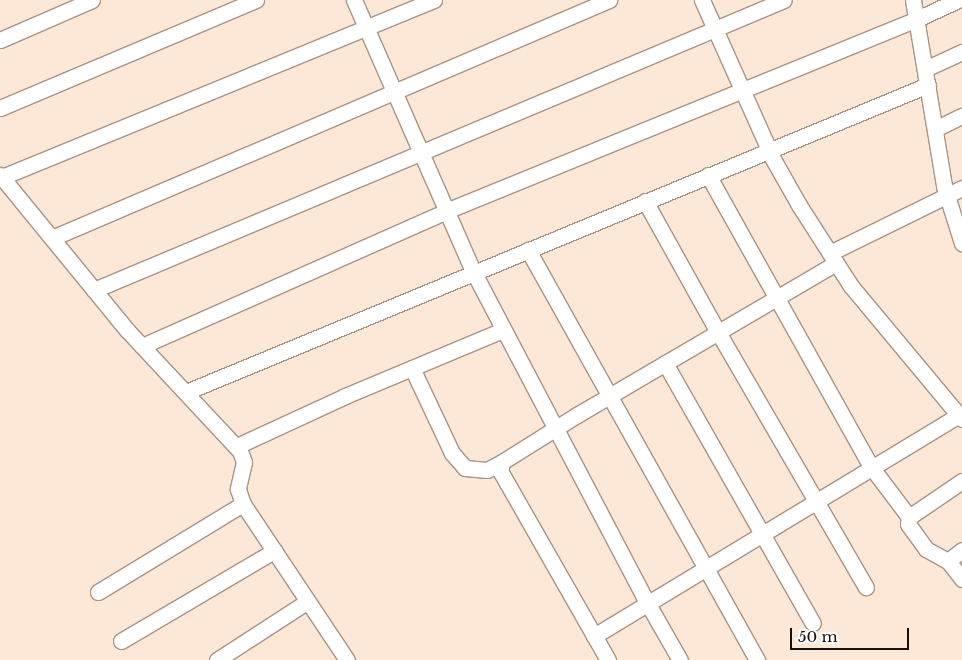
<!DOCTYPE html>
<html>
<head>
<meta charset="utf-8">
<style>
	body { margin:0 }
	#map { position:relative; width:962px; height:660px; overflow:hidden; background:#fde7d6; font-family:"Libre Baskerville",serif }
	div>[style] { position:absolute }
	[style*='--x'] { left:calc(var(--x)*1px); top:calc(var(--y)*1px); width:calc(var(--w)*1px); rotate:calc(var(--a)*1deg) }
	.roads { filter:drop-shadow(1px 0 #a89484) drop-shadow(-1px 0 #a89484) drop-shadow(0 1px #a89484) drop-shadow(0 -1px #a89484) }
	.street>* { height:15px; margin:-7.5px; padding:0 7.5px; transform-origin:7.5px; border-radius:7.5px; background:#fff }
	span { translate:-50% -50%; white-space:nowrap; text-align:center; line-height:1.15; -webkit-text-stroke:5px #fff; paint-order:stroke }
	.scale { position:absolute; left:790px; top:628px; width:119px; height:22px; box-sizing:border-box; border:2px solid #170f0a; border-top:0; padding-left:6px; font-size:15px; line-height:18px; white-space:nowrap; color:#170f0a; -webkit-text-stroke:4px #fff; paint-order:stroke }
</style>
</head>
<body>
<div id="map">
	<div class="roads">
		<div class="street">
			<i style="--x:354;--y:0;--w:298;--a:66.3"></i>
			<i style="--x:474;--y:273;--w:374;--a:62.3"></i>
			<i style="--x:648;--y:604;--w:64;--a:60.3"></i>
			<i style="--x:702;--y:0;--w:174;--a:65.9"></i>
			<i style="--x:773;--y:159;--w:53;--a:60.5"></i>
			<i style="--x:799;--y:205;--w:96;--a:57.3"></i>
			<i style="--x:851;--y:286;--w:173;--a:50.2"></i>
			<i style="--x:913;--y:0;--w:189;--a:80.5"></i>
			<i style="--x:944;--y:186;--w:60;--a:72.5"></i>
			<i style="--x:0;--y:40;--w:100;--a:-23.5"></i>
			<i style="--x:925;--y:69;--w:41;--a:-24.7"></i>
			<i style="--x:0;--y:108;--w:278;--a:-22.9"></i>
			<i style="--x:935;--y:129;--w:30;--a:-26"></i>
			<i style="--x:0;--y:175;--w:200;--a:50.7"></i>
			<i style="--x:127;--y:330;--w:166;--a:47"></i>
			<i style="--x:240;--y:451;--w:12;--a:70"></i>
			<i style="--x:244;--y:462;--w:28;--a:103"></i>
			<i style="--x:238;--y:489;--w:16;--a:72"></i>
			<i style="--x:243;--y:504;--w:187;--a:56.3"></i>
			<i style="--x:708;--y:175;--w:336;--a:60.8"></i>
			<i style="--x:872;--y:468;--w:61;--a:52.9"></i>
			<i style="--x:2;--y:177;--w:467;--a:-22.3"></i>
			<i style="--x:645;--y:201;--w:150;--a:60.9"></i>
			<i style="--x:718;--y:332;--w:295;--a:59.9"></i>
			<i style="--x:52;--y:238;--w:606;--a:-23.14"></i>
			<i style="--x:528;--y:250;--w:470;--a:60.8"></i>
			<i style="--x:830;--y:253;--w:147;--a:-26.2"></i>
			<i style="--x:94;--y:290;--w:748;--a:-22.8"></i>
			<i style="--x:142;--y:346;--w:333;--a:-23.9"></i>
			<i style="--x:446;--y:211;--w:509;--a:-22.18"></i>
			<i style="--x:917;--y:19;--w:45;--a:-24.9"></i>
			<i style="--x:665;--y:363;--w:299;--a:60.4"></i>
			<i style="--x:412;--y:368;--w:94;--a:64.8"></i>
			<i style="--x:452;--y:453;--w:20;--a:49"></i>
			<i style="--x:465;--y:468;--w:22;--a:5"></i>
			<i style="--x:487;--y:470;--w:17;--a:-28"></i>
			<i style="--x:186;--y:392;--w:803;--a:-22.48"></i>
			<i style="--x:237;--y:446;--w:119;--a:-24.8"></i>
			<i style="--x:345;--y:396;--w:171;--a:-22.7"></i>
			<i style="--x:962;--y:481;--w:64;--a:145.8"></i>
			<i style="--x:909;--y:517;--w:7;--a:98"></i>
			<i style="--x:908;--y:524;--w:31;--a:54"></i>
			<i style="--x:926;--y:549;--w:25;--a:29"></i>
			<i style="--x:948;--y:561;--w:23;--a:52"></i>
			<i style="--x:948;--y:561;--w:18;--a:-38"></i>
			<i style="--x:98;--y:592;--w:170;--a:-31.3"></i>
			<i style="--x:594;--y:636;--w:427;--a:-31.2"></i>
			<i style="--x:121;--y:641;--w:178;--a:-30.5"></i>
			<i style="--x:217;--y:660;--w:108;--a:-33"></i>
			<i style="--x:608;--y:660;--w:218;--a:-119.7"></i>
			<i style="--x:500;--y:471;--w:9;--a:-77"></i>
			<i style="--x:502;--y:462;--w:89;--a:-32.1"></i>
			<i style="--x:577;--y:415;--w:300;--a:-30.4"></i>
		</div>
	</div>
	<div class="scale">50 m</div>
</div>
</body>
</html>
